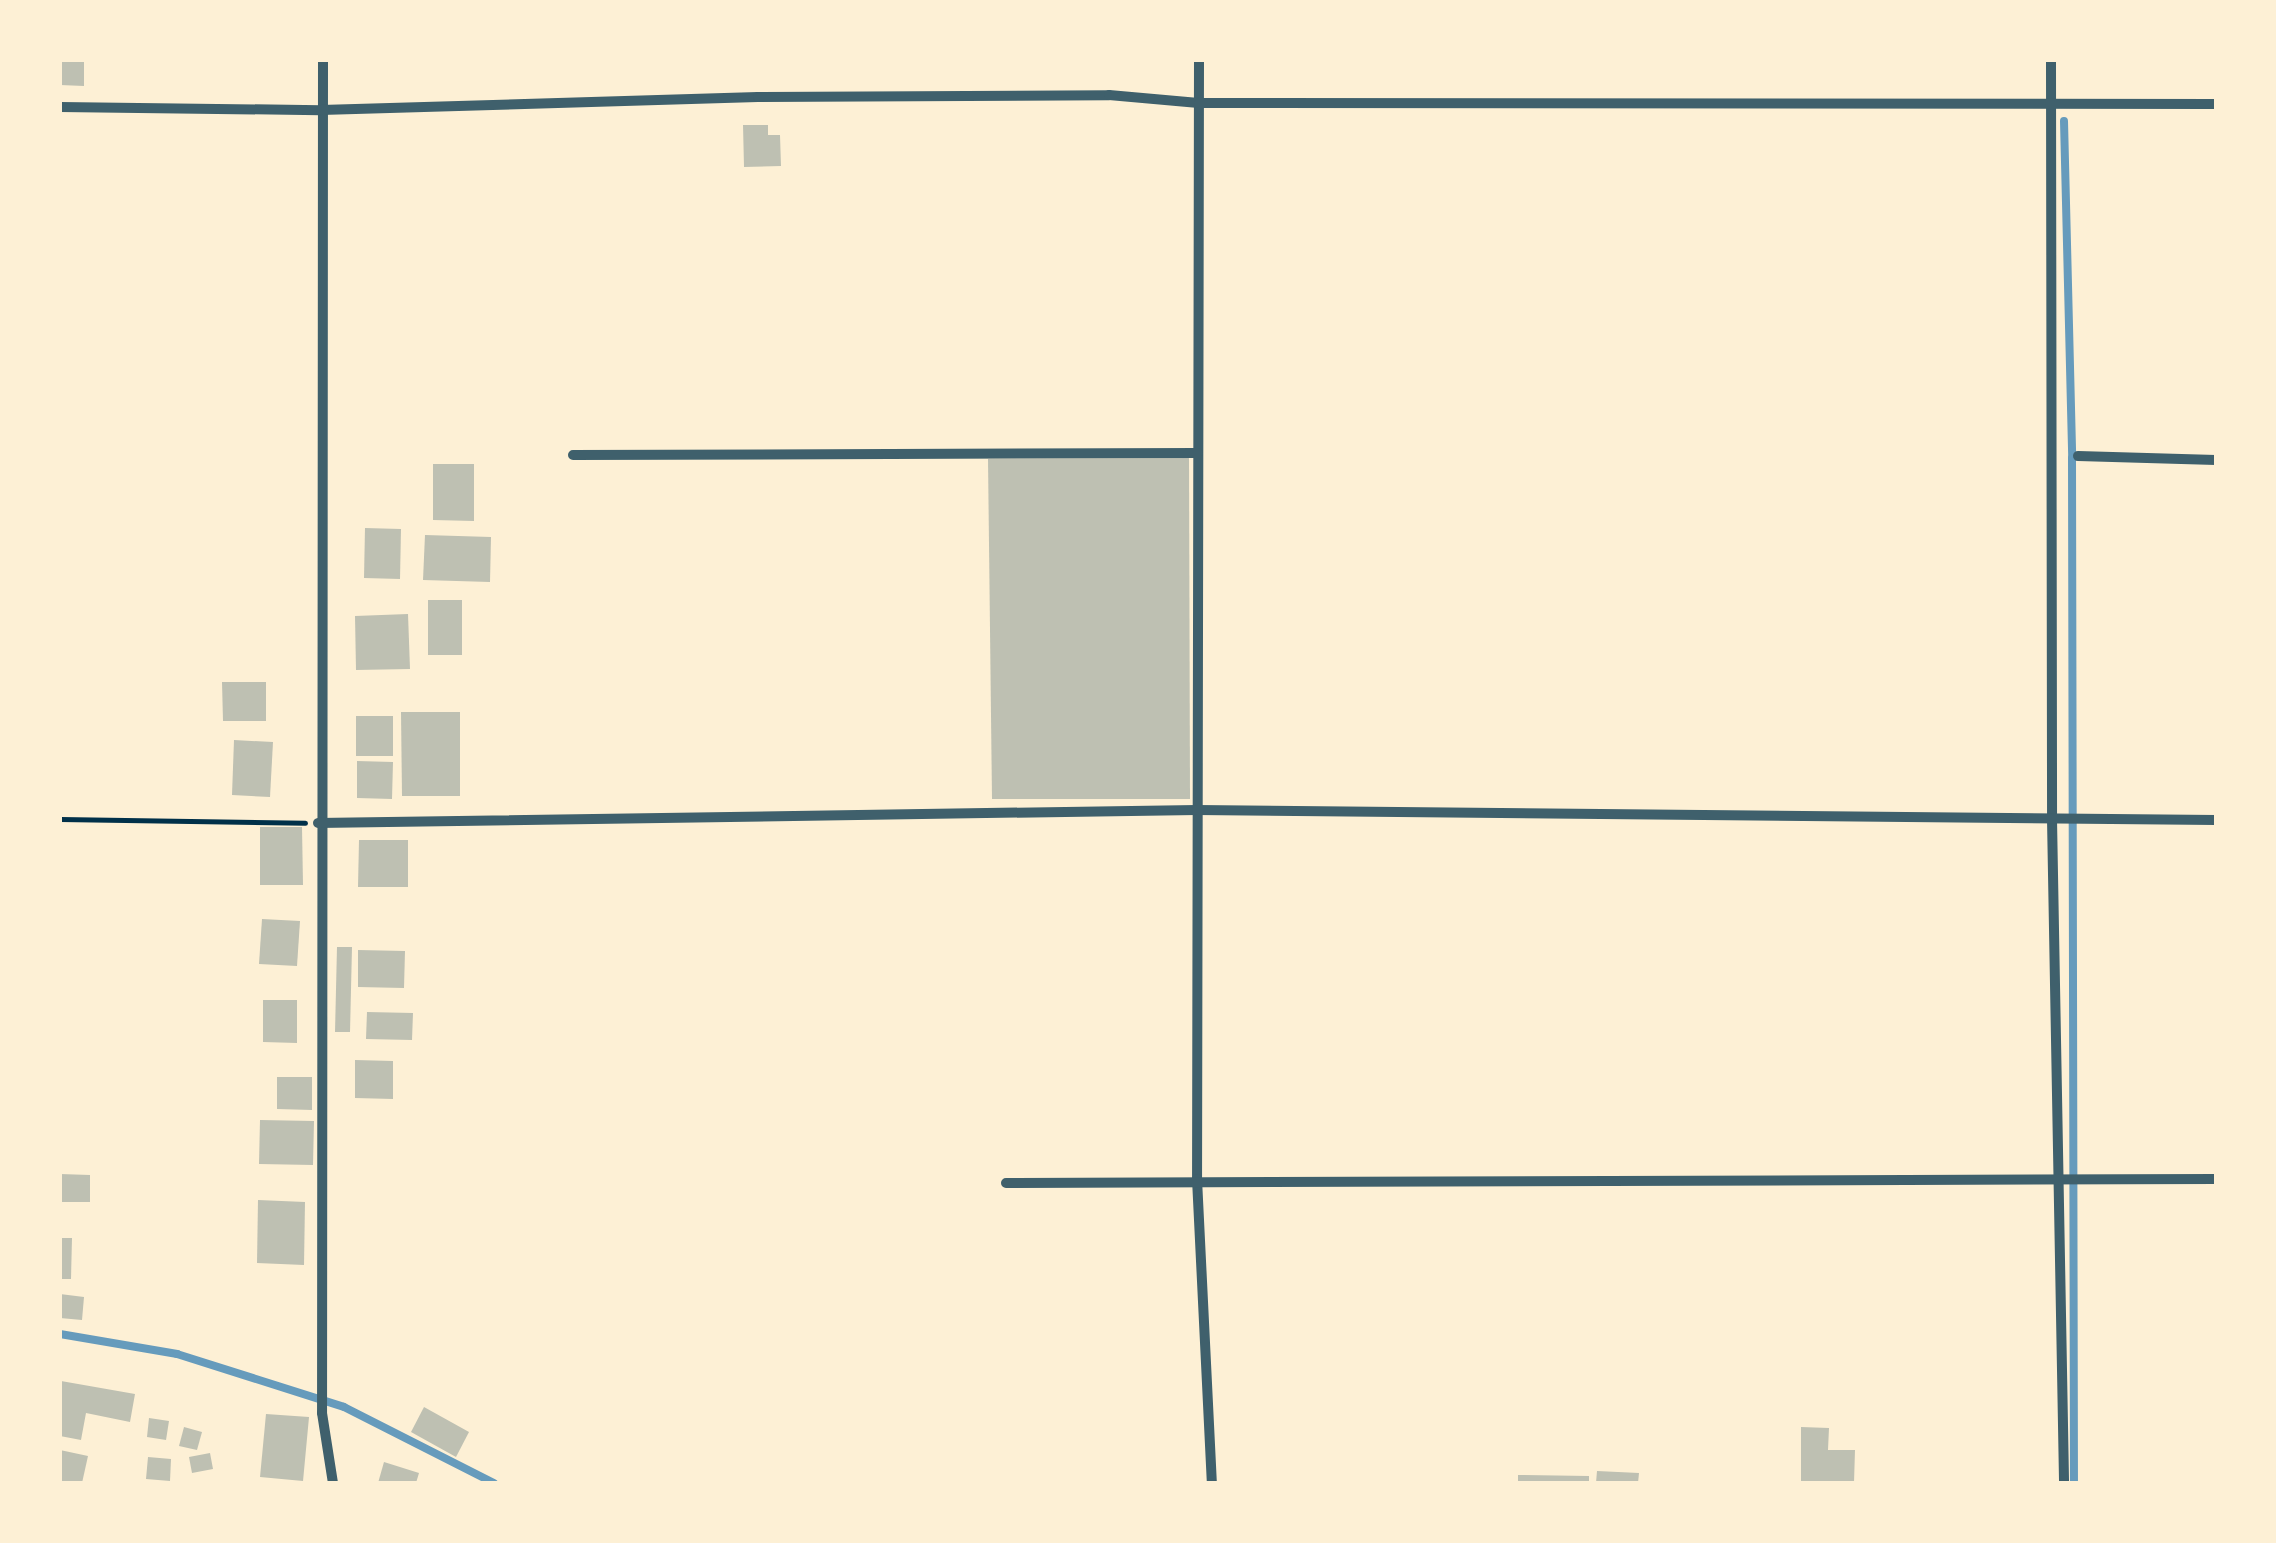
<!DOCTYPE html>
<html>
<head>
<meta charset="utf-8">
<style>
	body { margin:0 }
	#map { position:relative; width:2276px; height:1543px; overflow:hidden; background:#fdf0d5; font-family:Signika,sans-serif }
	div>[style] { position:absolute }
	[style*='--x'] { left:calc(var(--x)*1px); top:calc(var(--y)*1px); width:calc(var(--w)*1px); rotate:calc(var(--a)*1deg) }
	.stream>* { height:8px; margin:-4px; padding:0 4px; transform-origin:4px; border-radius:4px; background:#669bbc }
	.building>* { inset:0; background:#bec0b2 }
	.path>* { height:5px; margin:-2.5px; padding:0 2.5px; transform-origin:2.5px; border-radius:2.5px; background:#003049 }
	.minor>* { height:10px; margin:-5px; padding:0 5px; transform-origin:5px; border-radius:5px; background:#3f606c }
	span { translate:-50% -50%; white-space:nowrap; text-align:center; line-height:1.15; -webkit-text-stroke:9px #fdf0d5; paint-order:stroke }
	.frame { position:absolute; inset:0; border:62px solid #fdf0d5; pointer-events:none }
</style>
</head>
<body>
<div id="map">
	<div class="stream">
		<i style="--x:2064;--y:121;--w:337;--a:88.6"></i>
		<i style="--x:2072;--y:458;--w:1025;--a:89.89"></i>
		<i style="--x:60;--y:1334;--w:119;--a:9.7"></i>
		<i style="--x:177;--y:1354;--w:175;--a:17.6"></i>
		<i style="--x:344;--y:1407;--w:168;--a:26.9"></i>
	</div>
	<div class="building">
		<i style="clip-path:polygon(60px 60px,84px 60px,84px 86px,60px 85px)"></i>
		<i style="clip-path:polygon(743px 125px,768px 125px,768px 135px,780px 135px,781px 166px,744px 167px)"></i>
		<i style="clip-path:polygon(1189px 458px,1190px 799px,992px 799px,988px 459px)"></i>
		<i style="clip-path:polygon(433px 464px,474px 464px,474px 521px,433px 520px)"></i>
		<i style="clip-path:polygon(365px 528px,401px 529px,400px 579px,364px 578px)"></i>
		<i style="clip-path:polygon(425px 535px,491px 537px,490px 582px,423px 580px)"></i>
		<i style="clip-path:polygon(428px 600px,462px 600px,462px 655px,428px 655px)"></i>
		<i style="clip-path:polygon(408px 614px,410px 669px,356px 670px,355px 616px)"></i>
		<i style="clip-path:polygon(222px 682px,266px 682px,266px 721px,223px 721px)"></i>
		<i style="clip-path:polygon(401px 712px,460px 712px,460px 796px,402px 796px)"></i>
		<i style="clip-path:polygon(356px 716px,393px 716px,393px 756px,356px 756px)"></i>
		<i style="clip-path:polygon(234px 740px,273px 742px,270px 797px,232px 795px)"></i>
		<i style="clip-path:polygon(357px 761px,393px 762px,392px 799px,357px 798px)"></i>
		<i style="clip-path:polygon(260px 827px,302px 827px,303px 885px,260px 885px)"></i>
		<i style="clip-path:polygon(359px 840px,408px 840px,408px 887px,358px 887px)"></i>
		<i style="clip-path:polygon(262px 919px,300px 921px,297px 966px,259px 964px)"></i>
		<i style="clip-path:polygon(337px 947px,352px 947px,350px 1032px,335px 1032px)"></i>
		<i style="clip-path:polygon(358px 950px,405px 951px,404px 988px,358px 987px)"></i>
		<i style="clip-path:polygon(263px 1000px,297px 1000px,297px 1043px,263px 1042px)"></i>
		<i style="clip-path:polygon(367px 1012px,413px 1013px,412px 1040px,366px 1039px)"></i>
		<i style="clip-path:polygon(355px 1060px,393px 1061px,393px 1099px,355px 1098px)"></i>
		<i style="clip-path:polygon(277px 1077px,312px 1077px,312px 1110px,277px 1109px)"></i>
		<i style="clip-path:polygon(260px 1120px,314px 1121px,313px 1165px,259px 1164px)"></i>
		<i style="clip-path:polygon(60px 1174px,90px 1175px,90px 1202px,60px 1202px)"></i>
		<i style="clip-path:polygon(258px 1200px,305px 1202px,304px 1265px,257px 1263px)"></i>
		<i style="clip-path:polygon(60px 1238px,72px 1238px,71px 1279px,60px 1279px)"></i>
		<i style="clip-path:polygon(60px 1294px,84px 1297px,82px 1320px,60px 1318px)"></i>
		<i style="clip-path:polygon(61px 1381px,135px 1394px,130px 1422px,86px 1413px,81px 1440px,60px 1436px)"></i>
		<i style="clip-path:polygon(424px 1407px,469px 1432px,456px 1457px,411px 1432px)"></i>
		<i style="clip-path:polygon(266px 1414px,309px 1417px,303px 1481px,260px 1477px)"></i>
		<i style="clip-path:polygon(149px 1418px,169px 1421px,166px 1440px,147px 1437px)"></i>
		<i style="clip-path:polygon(184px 1427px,202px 1432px,197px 1450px,179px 1446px)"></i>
		<i style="clip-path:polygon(1801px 1427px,1829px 1428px,1828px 1450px,1855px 1450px,1854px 1483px,1801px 1483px)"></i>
		<i style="clip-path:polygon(60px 1450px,88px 1456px,82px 1483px,60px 1483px)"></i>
		<i style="clip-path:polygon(210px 1453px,213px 1469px,192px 1473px,189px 1457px)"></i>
		<i style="clip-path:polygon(148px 1457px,171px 1459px,170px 1481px,146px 1479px)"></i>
		<i style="clip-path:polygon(384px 1462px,419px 1473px,416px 1483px,378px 1483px)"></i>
		<i style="clip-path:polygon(1597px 1471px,1639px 1473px,1638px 1483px,1596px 1483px)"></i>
		<i style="clip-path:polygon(1518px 1475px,1589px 1476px,1589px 1483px,1518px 1483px)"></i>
	</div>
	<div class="path">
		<i style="--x:60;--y:819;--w:245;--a:0.9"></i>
	</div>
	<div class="minor">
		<i style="--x:323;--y:60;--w:1353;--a:90.04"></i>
		<i style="--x:322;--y:1413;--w:71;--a:81.1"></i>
		<i style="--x:1199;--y:60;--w:1119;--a:90.1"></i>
		<i style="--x:1197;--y:1179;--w:304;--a:87.2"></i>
		<i style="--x:2051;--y:60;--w:759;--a:89.92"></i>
		<i style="--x:2052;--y:819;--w:664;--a:88.96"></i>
		<i style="--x:60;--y:107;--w:261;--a:0.7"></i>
		<i style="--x:321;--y:110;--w:437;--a:-1.7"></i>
		<i style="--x:758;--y:97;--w:351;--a:-0.3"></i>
		<i style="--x:1109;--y:95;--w:90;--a:5.1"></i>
		<i style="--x:1199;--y:103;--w:1017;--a:0.06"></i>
		<i style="--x:573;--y:455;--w:625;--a:-0.18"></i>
		<i style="--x:2078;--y:456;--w:138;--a:1.7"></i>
		<i style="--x:318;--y:823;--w:879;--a:-0.85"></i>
		<i style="--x:1197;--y:810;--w:1019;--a:0.56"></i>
		<i style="--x:1006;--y:1183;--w:1210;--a:-0.19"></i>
	</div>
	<div class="frame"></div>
</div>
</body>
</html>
